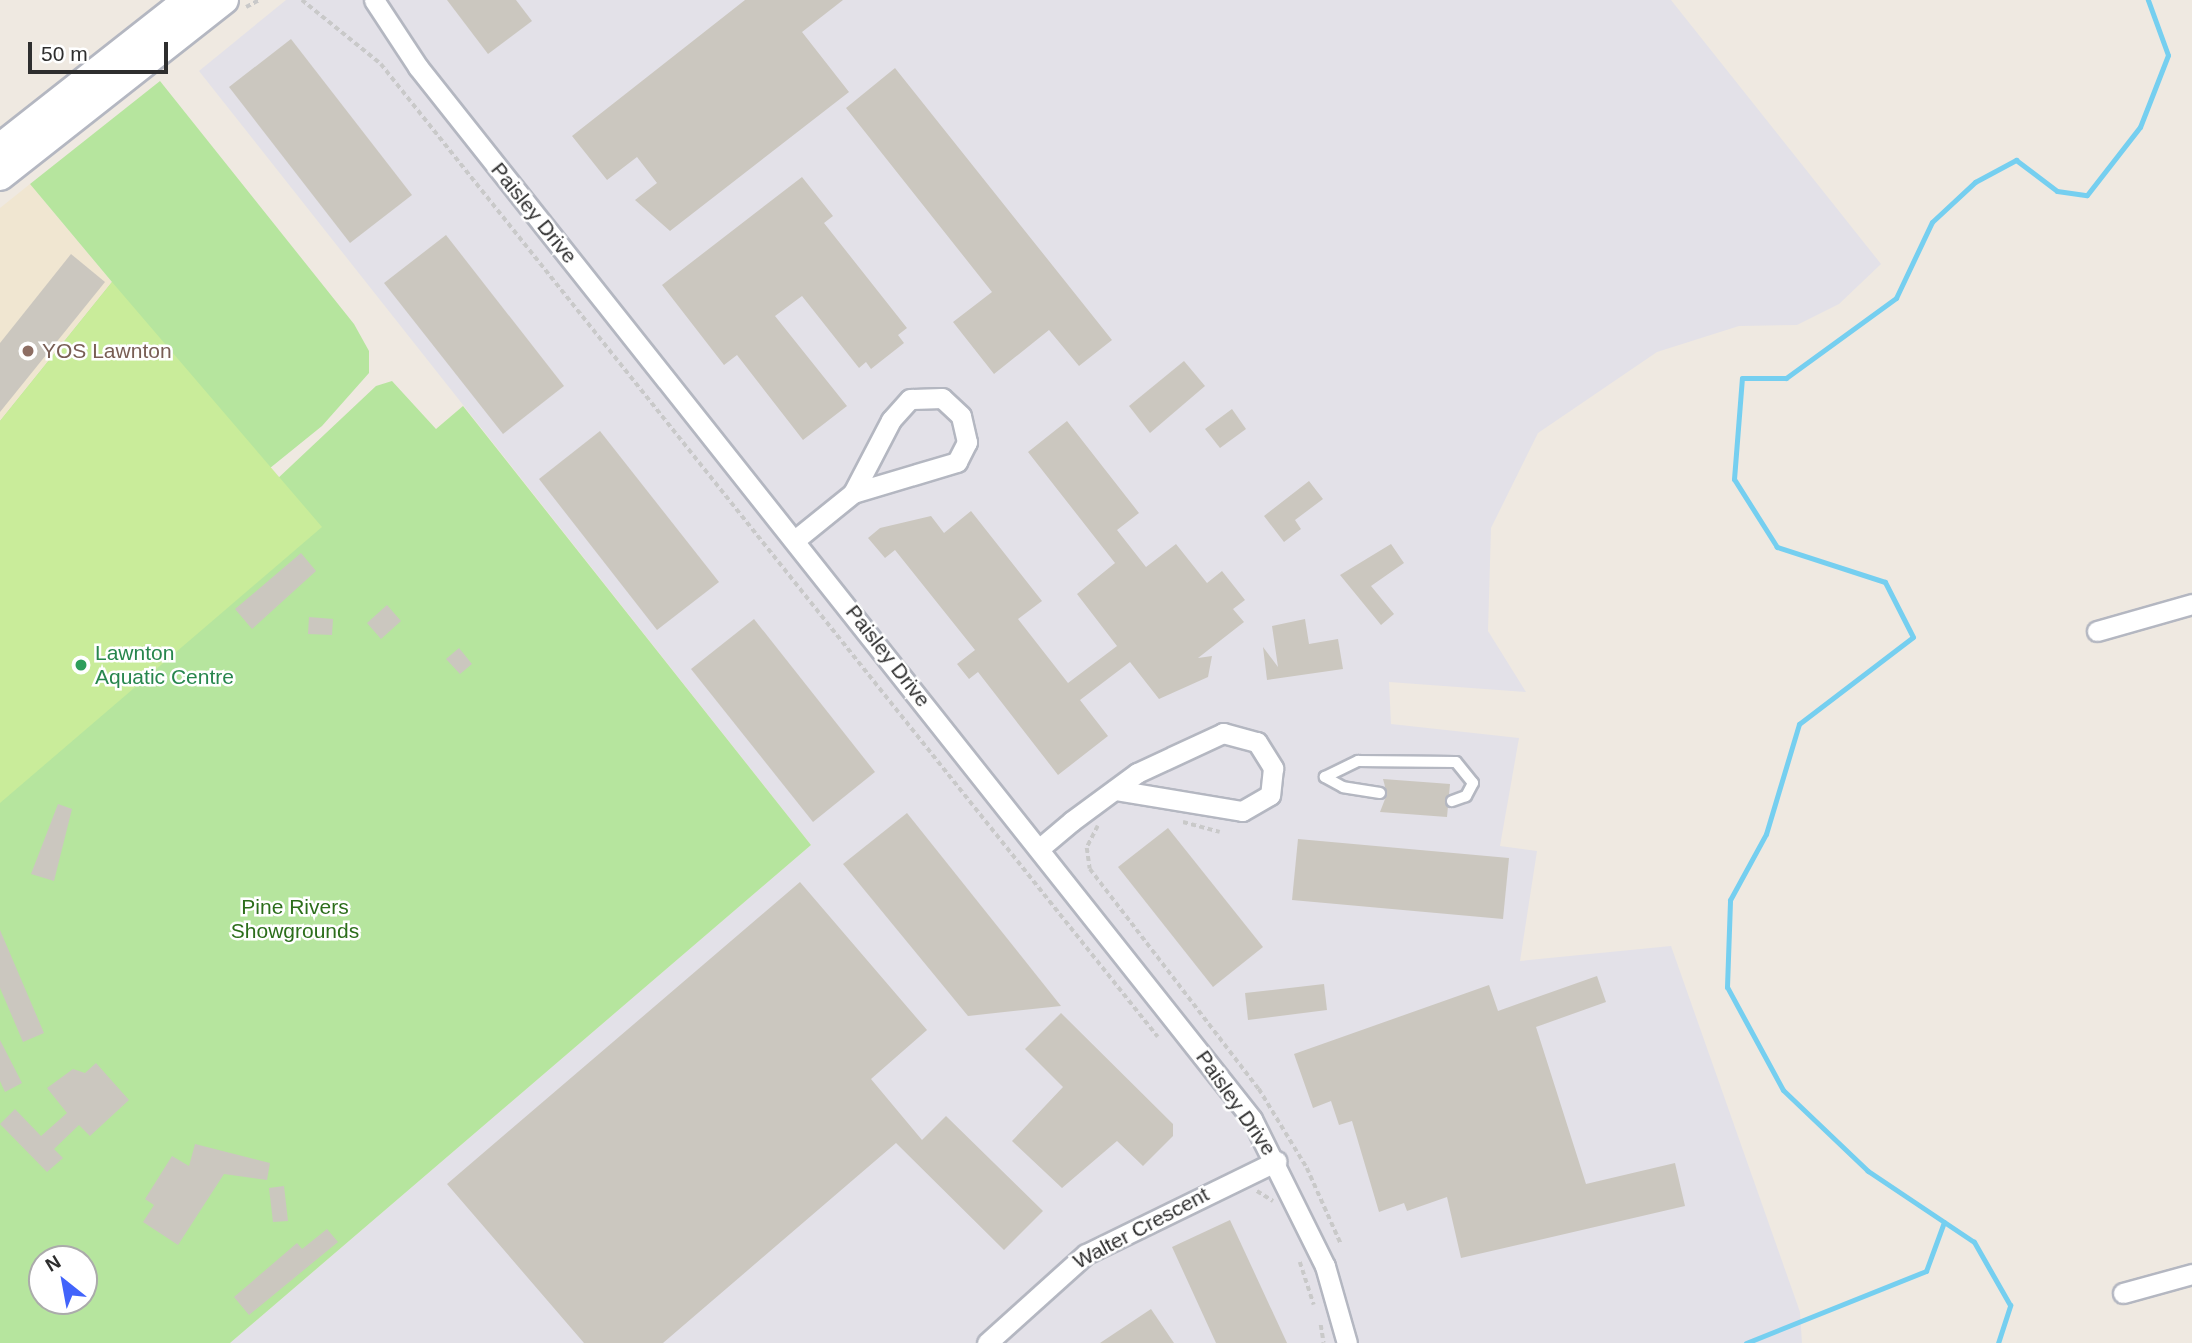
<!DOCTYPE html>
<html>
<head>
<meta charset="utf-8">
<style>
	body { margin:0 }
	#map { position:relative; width:2192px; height:1343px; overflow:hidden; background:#efe9e1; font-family:Arial,sans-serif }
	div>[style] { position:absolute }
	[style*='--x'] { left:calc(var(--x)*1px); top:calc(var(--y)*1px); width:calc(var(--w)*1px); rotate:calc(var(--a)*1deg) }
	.industrial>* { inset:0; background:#e3e1e8 }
	.education>* { inset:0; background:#f0e6d1 }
	.green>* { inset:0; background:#b6e59e }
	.pitch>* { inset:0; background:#c9ec9a }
	.stream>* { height:5px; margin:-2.5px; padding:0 2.5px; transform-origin:2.5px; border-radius:2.5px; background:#75cff0 }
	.building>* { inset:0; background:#cbc7bf }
	.path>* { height:3.5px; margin-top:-1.75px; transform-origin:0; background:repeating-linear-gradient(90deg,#c9c9c9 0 5px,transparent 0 8.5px) }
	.roads { filter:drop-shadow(2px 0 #b4b7c1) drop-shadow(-2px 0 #b4b7c1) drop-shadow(0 2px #b4b7c1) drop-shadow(0 -2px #b4b7c1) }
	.service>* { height:10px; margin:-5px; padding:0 5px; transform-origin:5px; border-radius:5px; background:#fff }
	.minor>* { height:19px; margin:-9.5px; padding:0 9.5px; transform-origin:9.5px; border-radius:9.5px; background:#fff }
	.secondary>* { height:28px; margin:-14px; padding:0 14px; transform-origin:14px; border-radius:14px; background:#fff }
	.dots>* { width:19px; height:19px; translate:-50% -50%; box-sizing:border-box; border:4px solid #fff; border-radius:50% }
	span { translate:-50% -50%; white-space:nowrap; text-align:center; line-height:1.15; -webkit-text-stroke:5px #fff; paint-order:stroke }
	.street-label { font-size:21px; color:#2e2e2e }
	.education-label { font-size:21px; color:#785e54 }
	.left { translate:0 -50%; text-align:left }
	.leisure-label { font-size:21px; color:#27864d }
	.park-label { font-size:21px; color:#2c6e1b }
	.north { position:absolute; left:28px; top:1245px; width:70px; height:70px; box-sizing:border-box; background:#fff; border:2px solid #ababab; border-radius:50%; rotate:329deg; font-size:19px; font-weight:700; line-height:28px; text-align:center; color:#2e2e2e }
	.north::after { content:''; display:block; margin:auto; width:24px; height:32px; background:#4264fb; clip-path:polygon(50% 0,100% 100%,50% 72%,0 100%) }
	.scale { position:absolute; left:28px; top:42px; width:140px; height:32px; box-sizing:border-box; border:4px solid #2e2e2e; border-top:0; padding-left:9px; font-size:21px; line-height:24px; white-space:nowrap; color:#2e2e2e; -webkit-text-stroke:5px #fff; paint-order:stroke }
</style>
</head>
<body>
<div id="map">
	<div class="industrial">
		<i style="clip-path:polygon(286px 0,1671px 0,1881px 264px,1839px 304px,1797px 325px,1739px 326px,1657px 352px,1538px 433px,1491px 528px,1488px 631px,1526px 692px,1389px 682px,1391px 724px,1519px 738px,1500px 846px,1537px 851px,1520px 961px,1671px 946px,1800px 1312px,1802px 1343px,230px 1343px,811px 845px,199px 71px)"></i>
	</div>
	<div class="education">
		<i style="clip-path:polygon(30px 184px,112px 282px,0 421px,0 208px)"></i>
	</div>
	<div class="green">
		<i style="clip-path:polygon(160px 81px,354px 324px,369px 351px,369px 373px,322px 426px,0 686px,0 421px,112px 282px,30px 184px)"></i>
		<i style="clip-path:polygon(evenodd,392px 381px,436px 429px,463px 406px,811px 845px,230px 1343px,0 1343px,0 768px,258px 497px,376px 386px,392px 381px,42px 1259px,84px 1259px,84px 1301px,42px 1301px,42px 1259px)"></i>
	</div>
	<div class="pitch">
		<i style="clip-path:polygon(112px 282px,322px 527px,0 803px,0 421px)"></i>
	</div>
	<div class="stream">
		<i style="--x:1746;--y:1343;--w:194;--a:-21.8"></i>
		<i style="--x:1926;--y:1271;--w:52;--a:-69.8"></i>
		<i style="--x:1998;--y:1343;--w:40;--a:-72"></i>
		<i style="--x:2010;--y:1305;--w:73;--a:-119.7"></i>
		<i style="--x:1974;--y:1242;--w:128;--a:-146.2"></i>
		<i style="--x:1868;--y:1171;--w:117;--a:-136.4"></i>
		<i style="--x:1783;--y:1090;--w:117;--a:-118.5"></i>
		<i style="--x:1727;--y:987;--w:87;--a:-88"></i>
		<i style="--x:1730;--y:900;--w:75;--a:-61.4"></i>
		<i style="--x:1766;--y:834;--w:115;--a:-73.3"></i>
		<i style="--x:1799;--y:724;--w:143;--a:-37.3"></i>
		<i style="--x:1913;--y:637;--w:62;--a:-117"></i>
		<i style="--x:1885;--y:582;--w:114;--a:-162"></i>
		<i style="--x:1777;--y:547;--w:80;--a:-122.3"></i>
		<i style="--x:1734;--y:479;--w:101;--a:-85.5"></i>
		<i style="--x:1742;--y:378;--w:44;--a:0"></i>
		<i style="--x:1786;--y:378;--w:136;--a:-36"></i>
		<i style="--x:1896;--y:298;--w:84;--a:-64.7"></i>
		<i style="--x:1932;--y:222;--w:59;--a:-42.9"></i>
		<i style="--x:1975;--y:182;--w:47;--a:-28.2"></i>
		<i style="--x:2016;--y:160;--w:51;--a:37.1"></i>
		<i style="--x:2057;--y:191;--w:30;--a:8"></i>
		<i style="--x:2087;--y:195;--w:86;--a:-52.1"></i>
		<i style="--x:2140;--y:127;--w:77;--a:-68.7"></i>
		<i style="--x:2168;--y:55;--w:59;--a:-110"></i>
	</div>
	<div class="building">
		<i style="clip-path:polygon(447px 0,516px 0,532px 21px,488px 54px)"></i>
		<i style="clip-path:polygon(745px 0,843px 0,802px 32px,849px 92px,670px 231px,635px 200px,657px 183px,637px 157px,607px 180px,572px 136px)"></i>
		<i style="clip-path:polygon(291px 39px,412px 195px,350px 243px,229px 87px)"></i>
		<i style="clip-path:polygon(895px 68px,1112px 340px,1079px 366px,1049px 330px,994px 374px,953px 322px,992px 292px,846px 108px)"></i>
		<i style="clip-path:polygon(802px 177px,833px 216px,824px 223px,907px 328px,898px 335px,904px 343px,871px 369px,866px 362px,859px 368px,802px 296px,775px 316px,847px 406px,803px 440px,737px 355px,724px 365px,662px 285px)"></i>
		<i style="clip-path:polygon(446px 235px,564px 386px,503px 434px,384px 283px)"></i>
		<i style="clip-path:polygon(71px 254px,105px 282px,0 412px,0 343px)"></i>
		<i style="clip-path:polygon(1184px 361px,1205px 386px,1150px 433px,1129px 406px)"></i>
		<i style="clip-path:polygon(1232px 409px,1246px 429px,1220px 448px,1205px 429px)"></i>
		<i style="clip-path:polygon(1067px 421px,1139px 513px,1117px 530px,1146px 567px,1176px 544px,1207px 583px,1222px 571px,1245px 600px,1233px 609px,1244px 622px,1198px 658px,1212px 656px,1208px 677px,1159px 699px,1130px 662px,1080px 700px,1108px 736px,1058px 775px,978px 672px,969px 679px,957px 664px,975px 650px,895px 550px,885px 558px,868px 538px,880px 528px,931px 516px,944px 533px,971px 511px,1042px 601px,1018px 619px,1068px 683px,1117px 646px,1077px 594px,1115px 563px,1028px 452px)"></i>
		<i style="clip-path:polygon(600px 431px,719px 582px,657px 630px,539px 479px)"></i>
		<i style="clip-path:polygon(1309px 481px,1323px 499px,1295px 520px,1301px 529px,1284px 542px,1264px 516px)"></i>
		<i style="clip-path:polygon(1391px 544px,1404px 563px,1371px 586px,1394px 614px,1381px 625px,1340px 575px)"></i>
		<i style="clip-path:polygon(301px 553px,316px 571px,252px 629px,235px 609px)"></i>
		<i style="clip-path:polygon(387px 605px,401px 621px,381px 639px,367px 623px)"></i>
		<i style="clip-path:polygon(309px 617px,333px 619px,332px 635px,308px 634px)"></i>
		<i style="clip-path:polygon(754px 619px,875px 772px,813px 822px,691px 669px)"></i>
		<i style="clip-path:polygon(1305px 619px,1309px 644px,1338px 639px,1343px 669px,1267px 680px,1263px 647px,1278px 667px,1272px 626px)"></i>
		<i style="clip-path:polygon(459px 648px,472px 664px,460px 674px,446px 659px)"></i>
		<i style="clip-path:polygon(1383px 779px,1450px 784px,1447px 817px,1380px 812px,1387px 794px)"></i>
		<i style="clip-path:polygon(58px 804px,72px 809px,54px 881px,31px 874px)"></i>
		<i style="clip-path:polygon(907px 813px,1061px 1006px,968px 1016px,843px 864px)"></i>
		<i style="clip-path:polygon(1168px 828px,1263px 947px,1213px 987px,1118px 867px)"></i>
		<i style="clip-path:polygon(1298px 839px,1509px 858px,1503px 919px,1292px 900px)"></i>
		<i style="clip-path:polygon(800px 882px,927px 1030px,871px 1079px,922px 1140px,946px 1116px,1043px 1211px,1004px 1250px,896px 1143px,663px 1343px,584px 1343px,447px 1184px)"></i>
		<i style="clip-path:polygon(0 930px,44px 1033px,23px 1042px,0 988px)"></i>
		<i style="clip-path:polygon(1597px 976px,1606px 1002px,1536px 1027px,1586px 1184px,1675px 1163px,1685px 1206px,1461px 1258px,1447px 1197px,1407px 1211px,1404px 1203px,1379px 1212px,1352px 1121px,1339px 1125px,1331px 1101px,1313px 1108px,1294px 1054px,1489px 985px,1498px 1011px)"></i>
		<i style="clip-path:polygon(1324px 984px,1327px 1010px,1248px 1020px,1245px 993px)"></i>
		<i style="clip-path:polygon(1061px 1013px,1173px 1124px,1173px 1136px,1143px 1166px,1117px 1141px,1062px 1188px,1012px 1141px,1063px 1087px,1025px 1049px)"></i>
		<i style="clip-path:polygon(0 1040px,22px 1083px,5px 1092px,0 1081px)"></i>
		<i style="clip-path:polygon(96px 1063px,129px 1100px,90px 1136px,79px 1125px,54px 1149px,63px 1158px,47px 1172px,0 1124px,15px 1109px,41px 1136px,67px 1113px,47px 1088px,73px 1069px,85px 1073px)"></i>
		<i style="clip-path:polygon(195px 1144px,270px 1163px,267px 1180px,224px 1174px,178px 1245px,143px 1222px,154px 1205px,145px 1199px,172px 1156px,189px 1166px)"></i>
		<i style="clip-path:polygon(284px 1186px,288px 1221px,273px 1222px,269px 1188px)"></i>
		<i style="clip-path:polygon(1230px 1220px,1287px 1343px,1216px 1343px,1172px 1247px)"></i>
		<i style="clip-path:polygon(327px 1229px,338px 1242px,249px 1315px,234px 1297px,297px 1243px,302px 1249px)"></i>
		<i style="clip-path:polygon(1151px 1309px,1174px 1343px,1100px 1343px)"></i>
	</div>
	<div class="path">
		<i style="--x:302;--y:0;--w:102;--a:39"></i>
		<i style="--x:381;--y:64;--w:1245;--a:51.39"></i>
		<i style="--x:246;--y:7;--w:15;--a:-28"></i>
		<i style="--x:1183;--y:822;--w:38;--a:15"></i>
		<i style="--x:1098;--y:826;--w:25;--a:117"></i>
		<i style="--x:1087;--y:848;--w:21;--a:82"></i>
		<i style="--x:1090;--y:869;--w:277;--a:52.5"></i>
		<i style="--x:1259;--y:1089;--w:92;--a:58.7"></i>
		<i style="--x:1307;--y:1168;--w:83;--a:65.9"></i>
		<i style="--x:1257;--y:1191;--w:19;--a:32"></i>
		<i style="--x:1300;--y:1262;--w:45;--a:72"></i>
		<i style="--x:1321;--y:1325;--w:18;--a:81"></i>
	</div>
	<div class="roads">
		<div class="service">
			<i style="--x:1380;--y:793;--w:37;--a:-171"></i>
			<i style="--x:1343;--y:787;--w:21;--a:-151"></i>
			<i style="--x:1325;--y:777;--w:37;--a:-26"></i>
			<i style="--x:1358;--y:761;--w:98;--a:0.6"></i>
			<i style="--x:1456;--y:762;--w:27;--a:51"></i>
			<i style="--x:1473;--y:783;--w:15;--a:118"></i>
			<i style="--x:1466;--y:796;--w:15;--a:160"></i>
		</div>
		<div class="minor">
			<i style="--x:374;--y:0;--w:80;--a:56.7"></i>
			<i style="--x:418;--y:67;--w:1342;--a:51.59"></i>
			<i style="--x:1252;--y:1119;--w:164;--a:63.6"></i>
			<i style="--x:1325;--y:1266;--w:80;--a:74.1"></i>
			<i style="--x:795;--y:540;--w:75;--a:-39"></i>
			<i style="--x:853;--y:493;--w:82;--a:-62.5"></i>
			<i style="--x:891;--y:420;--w:28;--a:-48"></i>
			<i style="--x:910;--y:399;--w:32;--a:-2"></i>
			<i style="--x:942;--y:398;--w:26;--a:43"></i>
			<i style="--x:961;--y:416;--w:27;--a:77"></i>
			<i style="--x:967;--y:442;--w:22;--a:117"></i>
			<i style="--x:957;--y:462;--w:109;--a:163.4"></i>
			<i style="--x:2097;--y:631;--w:99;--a:-15.9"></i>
			<i style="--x:1040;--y:848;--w:42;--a:-40.2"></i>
			<i style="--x:1072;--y:821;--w:81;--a:-36.4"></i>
			<i style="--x:1137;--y:773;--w:95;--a:-24.9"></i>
			<i style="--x:1223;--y:733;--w:35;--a:15"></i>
			<i style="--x:1257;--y:742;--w:31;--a:58"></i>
			<i style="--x:1273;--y:768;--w:27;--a:96"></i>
			<i style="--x:1270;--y:795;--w:32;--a:150"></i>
			<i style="--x:1242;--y:811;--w:129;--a:-170.6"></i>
			<i style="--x:2123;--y:1293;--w:72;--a:-15.4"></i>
			<i style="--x:987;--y:1343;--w:133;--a:-42"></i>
			<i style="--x:1086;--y:1254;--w:212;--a:-26"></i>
		</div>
		<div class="secondary">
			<i style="--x:0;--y:148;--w:239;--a:-38.2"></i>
			<i style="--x:0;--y:176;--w:285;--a:-38.2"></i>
		</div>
	</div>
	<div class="dots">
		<i style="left:28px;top:351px;background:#8d6e63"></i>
		<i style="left:81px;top:665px;background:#2e9e5b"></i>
	</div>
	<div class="street-label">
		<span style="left:534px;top:213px;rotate:51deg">Paisley Drive</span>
		<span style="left:888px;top:656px;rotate:52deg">Paisley Drive</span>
		<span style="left:1236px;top:1103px;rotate:55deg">Paisley Drive</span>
		<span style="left:1141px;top:1228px;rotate:-28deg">Walter Crescent</span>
	</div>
	<div class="education-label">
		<span class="left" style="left:42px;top:351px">YOS Lawnton</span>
	</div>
	<div class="leisure-label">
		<span class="left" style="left:95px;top:665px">Lawnton<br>Aquatic Centre</span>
	</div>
	<div class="park-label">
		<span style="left:295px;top:919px">Pine Rivers<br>Showgrounds</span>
	</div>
	<div class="north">N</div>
	<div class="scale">50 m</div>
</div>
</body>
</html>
